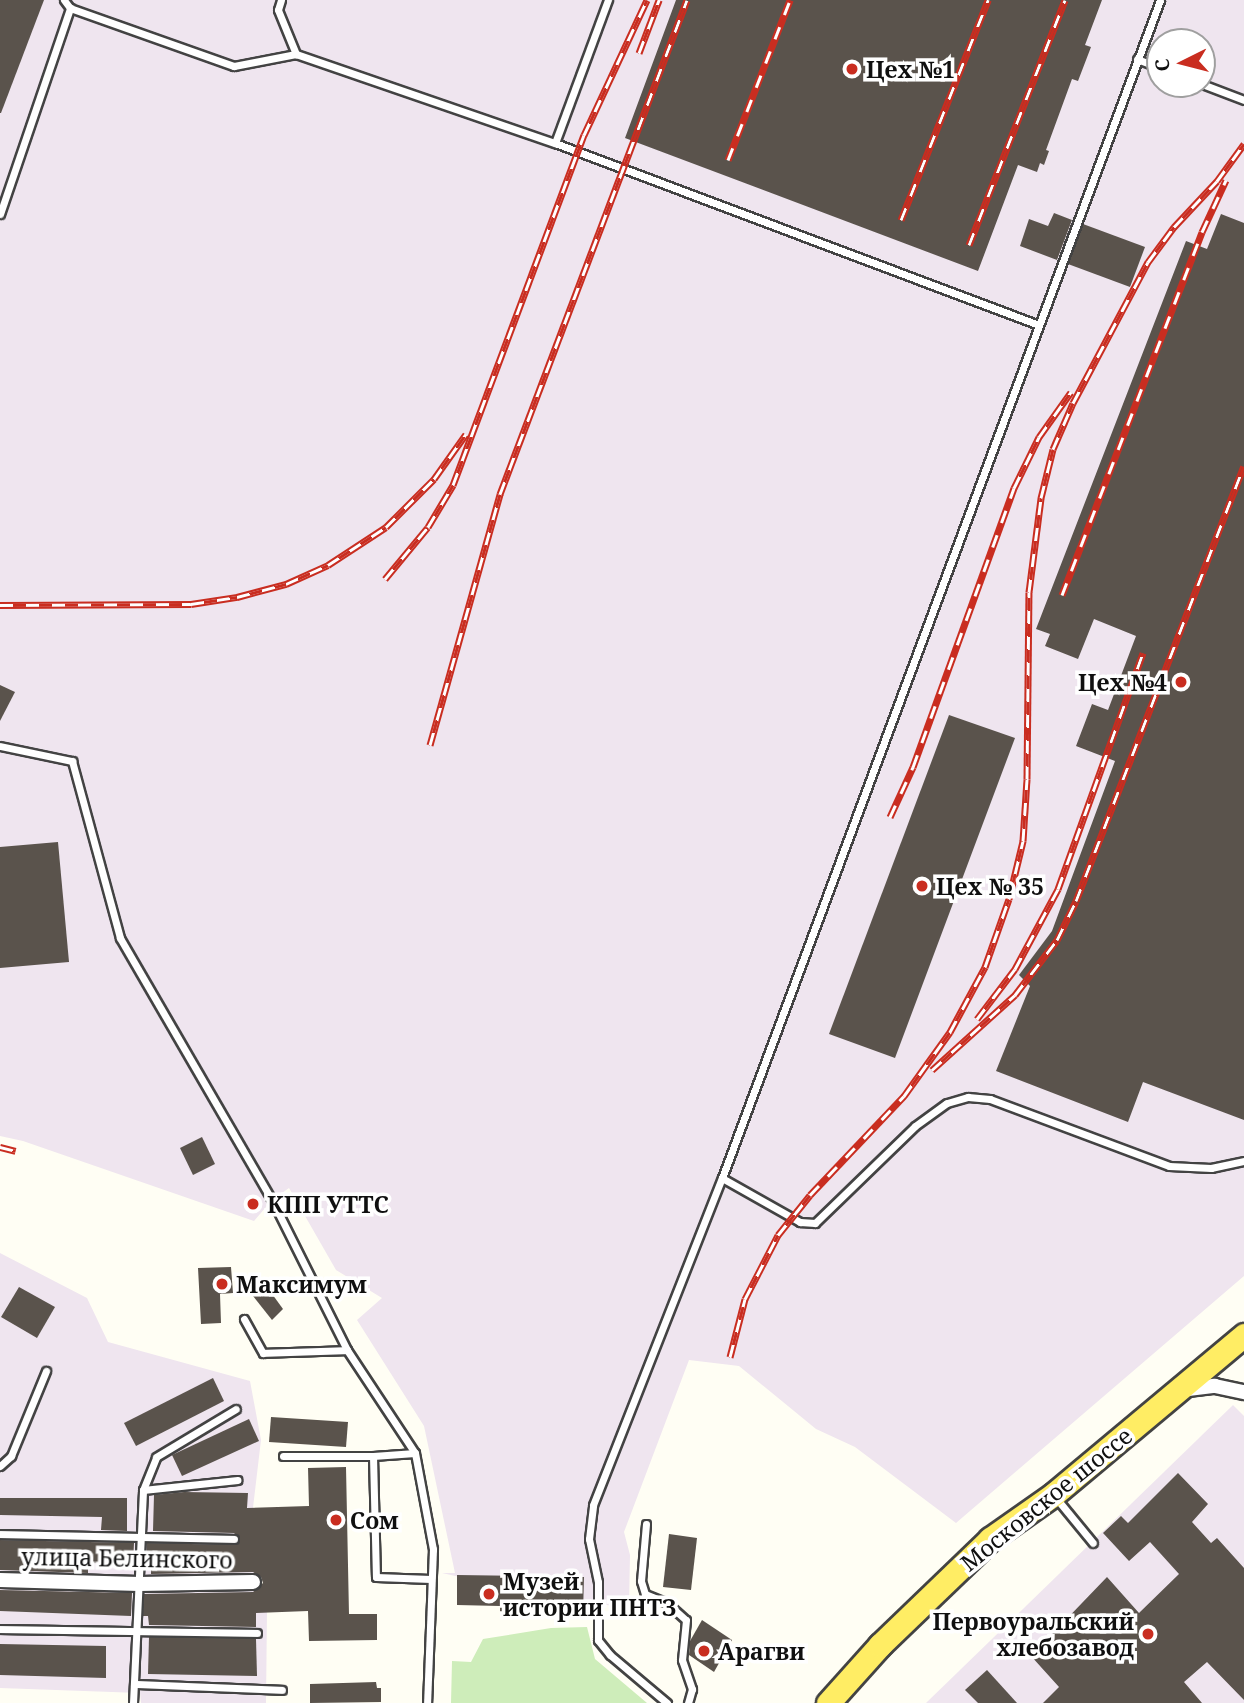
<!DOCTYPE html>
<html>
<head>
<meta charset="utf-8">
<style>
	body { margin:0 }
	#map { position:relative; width:1244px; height:1703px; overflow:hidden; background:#fffef4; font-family:"Noto Serif",serif }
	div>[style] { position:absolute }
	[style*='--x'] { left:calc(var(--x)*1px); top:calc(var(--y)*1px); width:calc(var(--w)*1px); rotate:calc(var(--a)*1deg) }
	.industrial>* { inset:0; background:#efe5ef }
	.green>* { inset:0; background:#ceedba }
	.building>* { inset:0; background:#5a534c }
	.roads { filter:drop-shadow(2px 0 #434343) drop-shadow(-2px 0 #434343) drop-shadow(0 2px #434343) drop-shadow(0 -2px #434343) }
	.service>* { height:7px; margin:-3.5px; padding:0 3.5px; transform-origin:3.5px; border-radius:3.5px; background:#fff }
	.minor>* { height:14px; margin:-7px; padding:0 7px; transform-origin:7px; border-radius:7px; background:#fff }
	.primary>* { height:23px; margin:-11.5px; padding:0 11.5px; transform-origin:11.5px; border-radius:11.5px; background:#ffed64 }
	.rail>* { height:7px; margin-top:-3.5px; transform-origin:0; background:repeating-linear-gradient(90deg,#fff 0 13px,#c92d20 0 26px); box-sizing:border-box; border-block:2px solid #c92d20 }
	.dots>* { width:19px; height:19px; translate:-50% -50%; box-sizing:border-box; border:4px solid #fff; border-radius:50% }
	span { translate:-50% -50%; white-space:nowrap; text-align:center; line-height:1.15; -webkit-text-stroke:7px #fff; paint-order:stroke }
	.poi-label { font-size:23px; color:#101010; font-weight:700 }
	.left { translate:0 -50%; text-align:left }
	.right { translate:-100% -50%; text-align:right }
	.street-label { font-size:23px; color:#101010 }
	.north { position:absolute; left:1146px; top:28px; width:70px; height:70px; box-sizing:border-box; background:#fff; border:2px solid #9f9f9f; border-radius:50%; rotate:264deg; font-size:19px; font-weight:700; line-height:28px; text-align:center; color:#101010 }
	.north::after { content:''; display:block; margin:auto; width:24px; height:32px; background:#c92d20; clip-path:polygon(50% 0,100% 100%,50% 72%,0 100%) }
</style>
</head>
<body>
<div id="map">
	<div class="industrial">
		<i style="clip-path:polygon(evenodd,0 0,1244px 0,1244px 1276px,956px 1523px,855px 1447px,816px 1429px,739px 1366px,689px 1360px,624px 1532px,630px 1555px,629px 1607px,572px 1602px,442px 1573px,455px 1573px,424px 1426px,357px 1320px,382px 1298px,336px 1270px,289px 1188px,272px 1200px,254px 1221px,23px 1141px,0 1136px,0 0,1160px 42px,1202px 42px,1202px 84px,1160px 84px,1160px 42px)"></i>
		<i style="clip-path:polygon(0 1253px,87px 1298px,108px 1342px,250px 1381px,261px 1440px,250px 1533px,267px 1612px,266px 1703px,141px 1703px,140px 1693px,0 1688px)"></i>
		<i style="clip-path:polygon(1233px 1405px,1244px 1416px,1244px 1703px,926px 1703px)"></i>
	</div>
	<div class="green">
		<i style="clip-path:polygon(587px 1627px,595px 1659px,647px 1703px,451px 1703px,452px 1661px,471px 1662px,483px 1639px,551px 1628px)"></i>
	</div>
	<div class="building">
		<i style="clip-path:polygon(0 0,44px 0,1px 113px,0 113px)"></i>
		<i style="clip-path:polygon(676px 0,1102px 0,1085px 45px,1091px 47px,1078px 81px,1072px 79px,1046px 150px,1049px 151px,1044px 165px,1040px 163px,1037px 172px,1018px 165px,978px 271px,625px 138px)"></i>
		<i style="clip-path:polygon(1054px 213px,1072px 220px,1057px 260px,1020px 246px,1029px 219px,1048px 226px)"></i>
		<i style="clip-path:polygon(1221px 214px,1244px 223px,1244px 1120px,1143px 1082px,1128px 1122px,996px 1071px,1030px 986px,1019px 975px,1052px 931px,1115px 761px,1076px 746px,1092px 704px,1108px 710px,1136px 636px,1094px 619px,1078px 659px,1045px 646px,1050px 634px,1036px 629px,1186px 241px,1207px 249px)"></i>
		<i style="clip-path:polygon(1083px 224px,1145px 247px,1130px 287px,1068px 264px)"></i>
		<i style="clip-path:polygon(0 685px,15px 692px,0 721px)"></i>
		<i style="clip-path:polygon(949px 715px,1015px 738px,895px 1058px,829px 1034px)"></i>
		<i style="clip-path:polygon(58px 842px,69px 962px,0 968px,0 847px)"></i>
		<i style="clip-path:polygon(202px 1137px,215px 1164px,193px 1175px,180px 1148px)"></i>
		<i style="clip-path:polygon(231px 1267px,233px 1293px,220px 1294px,221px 1323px,201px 1324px,198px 1268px)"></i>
		<i style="clip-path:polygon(19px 1287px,55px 1307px,37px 1338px,1px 1317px)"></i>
		<i style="clip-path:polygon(267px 1287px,283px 1309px,272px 1320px,253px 1296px)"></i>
		<i style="clip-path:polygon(213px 1378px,224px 1401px,136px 1446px,124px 1423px)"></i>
		<i style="clip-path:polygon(271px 1417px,348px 1422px,346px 1447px,269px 1442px)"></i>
		<i style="clip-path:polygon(249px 1419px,259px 1441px,182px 1476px,172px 1455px)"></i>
		<i style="clip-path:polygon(346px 1467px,349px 1614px,377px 1614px,377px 1640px,309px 1641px,308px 1611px,256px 1613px,256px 1627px,149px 1625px,148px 1616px,143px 1616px,144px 1594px,253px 1592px,263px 1583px,261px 1577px,253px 1572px,151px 1574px,151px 1565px,146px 1565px,147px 1543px,234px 1545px,240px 1540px,234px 1533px,153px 1531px,154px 1495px,184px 1492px,248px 1493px,247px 1508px,309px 1506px,308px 1468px)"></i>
		<i style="clip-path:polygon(1178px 1473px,1208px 1504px,1192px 1522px,1211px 1543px,1217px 1538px,1244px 1568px,1244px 1700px,1207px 1662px,1184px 1682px,1202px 1703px,1043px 1703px,1059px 1687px,1031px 1656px,1107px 1577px,1139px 1613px,1179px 1574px,1150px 1542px,1129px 1561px,1103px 1533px,1121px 1516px,1128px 1523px)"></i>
		<i style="clip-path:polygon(0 1498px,127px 1498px,127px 1531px,101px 1530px,102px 1517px,0 1515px)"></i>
		<i style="clip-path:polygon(669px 1534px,697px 1538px,691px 1590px,663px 1587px)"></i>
		<i style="clip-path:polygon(0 1540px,134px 1543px,133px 1564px,88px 1563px,88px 1573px,0 1570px)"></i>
		<i style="clip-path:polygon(457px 1575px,584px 1577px,583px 1614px,500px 1612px,500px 1606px,457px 1605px)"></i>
		<i style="clip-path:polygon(0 1590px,132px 1593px,131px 1616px,0 1611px)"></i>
		<i style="clip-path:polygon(702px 1620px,732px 1640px,714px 1672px,689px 1655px,690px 1641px)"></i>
		<i style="clip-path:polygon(149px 1637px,256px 1639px,257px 1676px,148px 1674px)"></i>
		<i style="clip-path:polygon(0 1644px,106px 1646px,106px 1678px,0 1675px)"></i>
		<i style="clip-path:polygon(987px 1670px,1017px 1703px,978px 1703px,965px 1690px)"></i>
		<i style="clip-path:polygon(376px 1682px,377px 1688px,381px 1688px,381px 1702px,310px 1703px,310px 1684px)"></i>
	</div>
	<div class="roads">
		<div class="service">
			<i style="--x:64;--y:0;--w:10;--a:53"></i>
			<i style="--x:70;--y:8;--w:174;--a:19.5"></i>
			<i style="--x:234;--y:66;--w:63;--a:-11"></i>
			<i style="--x:281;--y:0;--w:10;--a:107"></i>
			<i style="--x:278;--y:10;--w:48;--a:67.8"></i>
			<i style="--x:296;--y:54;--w:274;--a:19"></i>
			<i style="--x:555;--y:143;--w:153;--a:-69.7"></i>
			<i style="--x:1137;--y:59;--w:25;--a:21"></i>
			<i style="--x:1202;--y:84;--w:45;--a:20.9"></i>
			<i style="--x:555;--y:143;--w:517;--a:20.61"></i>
			<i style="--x:0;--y:214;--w:218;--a:-71.2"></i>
			<i style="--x:0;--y:746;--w:74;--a:11.8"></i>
			<i style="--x:72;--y:761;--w:183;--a:74.8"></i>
			<i style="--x:120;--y:938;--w:303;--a:59.9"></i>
			<i style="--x:272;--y:1200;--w:168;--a:63.4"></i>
			<i style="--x:347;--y:1350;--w:123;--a:56.6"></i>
			<i style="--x:415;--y:1453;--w:98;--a:79.4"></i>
			<i style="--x:433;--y:1549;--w:154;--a:92.2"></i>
			<i style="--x:722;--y:1178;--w:90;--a:29.4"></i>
			<i style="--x:800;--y:1222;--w:15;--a:4"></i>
			<i style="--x:815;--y:1223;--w:139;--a:-44.1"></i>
			<i style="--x:915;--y:1126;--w:39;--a:-36"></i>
			<i style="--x:947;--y:1103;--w:22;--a:-16"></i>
			<i style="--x:968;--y:1097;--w:22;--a:5"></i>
			<i style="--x:990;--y:1099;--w:191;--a:20.5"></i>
			<i style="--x:1169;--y:1166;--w:42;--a:2.7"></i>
			<i style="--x:1211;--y:1168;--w:34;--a:-12"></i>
			<i style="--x:244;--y:1319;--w:39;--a:61"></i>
			<i style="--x:263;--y:1353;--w:84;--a:-2"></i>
			<i style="--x:283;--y:1456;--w:90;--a:0"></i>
			<i style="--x:373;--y:1456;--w:42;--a:-4.1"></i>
			<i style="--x:373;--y:1456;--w:121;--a:88.6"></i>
			<i style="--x:376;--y:1577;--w:55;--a:2.1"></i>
			<i style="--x:0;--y:1466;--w:15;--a:-42"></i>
			<i style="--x:11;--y:1456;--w:92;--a:-67.6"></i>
			<i style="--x:143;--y:1490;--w:95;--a:-6.1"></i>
			<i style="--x:1056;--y:1498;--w:58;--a:50.6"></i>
			<i style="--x:646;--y:1524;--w:57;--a:95"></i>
			<i style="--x:641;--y:1581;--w:14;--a:73"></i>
			<i style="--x:645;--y:1594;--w:24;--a:22"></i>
			<i style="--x:667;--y:1603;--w:25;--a:42"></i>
			<i style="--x:686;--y:1620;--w:40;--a:95.7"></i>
			<i style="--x:682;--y:1660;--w:31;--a:71"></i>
			<i style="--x:692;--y:1689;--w:15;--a:106"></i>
			<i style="--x:0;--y:1534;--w:234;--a:1.2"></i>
			<i style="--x:0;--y:1629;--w:257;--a:0.9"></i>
			<i style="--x:134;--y:1684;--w:148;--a:2.3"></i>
			<i style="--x:133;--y:1703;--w:213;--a:-87.3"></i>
			<i style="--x:143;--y:1490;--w:35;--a:-68"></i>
			<i style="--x:156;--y:1457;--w:93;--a:-31"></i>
			<i style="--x:667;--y:1703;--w:75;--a:-139.9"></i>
			<i style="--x:610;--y:1655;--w:19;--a:-129"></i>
			<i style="--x:598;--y:1640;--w:58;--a:-90"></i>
			<i style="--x:598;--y:1582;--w:44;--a:-101.8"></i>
			<i style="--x:589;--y:1539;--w:34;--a:-83"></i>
			<i style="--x:593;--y:1505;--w:352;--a:-68.5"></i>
			<i style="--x:722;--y:1178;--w:1257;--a:-69.6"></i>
		</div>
		<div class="minor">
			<i style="--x:1180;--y:1390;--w:35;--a:-7"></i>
			<i style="--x:1215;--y:1386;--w:30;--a:12"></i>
			<i style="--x:0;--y:1580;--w:139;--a:1.6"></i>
			<i style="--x:139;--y:1584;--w:114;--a:-1"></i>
		</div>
		<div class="primary">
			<i style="--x:828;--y:1703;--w:78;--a:-48.1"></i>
			<i style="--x:880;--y:1645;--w:153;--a:-43.9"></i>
			<i style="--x:990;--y:1539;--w:78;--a:-35.1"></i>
			<i style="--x:1054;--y:1494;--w:248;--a:-39.9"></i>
		</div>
	</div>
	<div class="rail">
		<i style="--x:639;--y:53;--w:57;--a:-69.3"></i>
		<i style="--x:728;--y:160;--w:172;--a:-68.8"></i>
		<i style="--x:901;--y:220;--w:237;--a:-68.4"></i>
		<i style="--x:969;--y:245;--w:263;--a:-68.6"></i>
		<i style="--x:385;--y:579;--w:67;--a:-50.4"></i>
		<i style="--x:428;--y:527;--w:49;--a:-59.2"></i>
		<i style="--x:453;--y:485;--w:374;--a:-69.5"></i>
		<i style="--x:584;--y:135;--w:149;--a:-65"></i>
		<i style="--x:1062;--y:595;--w:389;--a:-68.9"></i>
		<i style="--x:1202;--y:232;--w:57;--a:-65.2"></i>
		<i style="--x:0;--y:605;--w:191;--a:-0.3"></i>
		<i style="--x:191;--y:604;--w:47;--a:-8.7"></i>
		<i style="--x:237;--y:597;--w:51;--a:-14.9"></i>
		<i style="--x:286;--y:584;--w:46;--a:-24.3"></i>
		<i style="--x:328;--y:565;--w:69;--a:-33.2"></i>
		<i style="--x:386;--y:527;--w:68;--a:-45"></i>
		<i style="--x:434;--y:479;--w:55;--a:-54.6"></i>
		<i style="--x:430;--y:745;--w:261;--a:-74.4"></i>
		<i style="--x:500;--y:494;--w:528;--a:-69.27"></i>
		<i style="--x:890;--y:817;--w:55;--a:-65.3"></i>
		<i style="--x:913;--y:767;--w:297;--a:-70.1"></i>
		<i style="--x:1014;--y:488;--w:57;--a:-63.9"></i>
		<i style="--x:1039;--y:437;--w:55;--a:-54.6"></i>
		<i style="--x:977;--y:1019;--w:63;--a:-52.8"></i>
		<i style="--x:1015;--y:969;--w:91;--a:-61.7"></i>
		<i style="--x:1058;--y:889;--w:251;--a:-70.2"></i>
		<i style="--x:932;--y:1070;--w:112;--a:-42.1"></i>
		<i style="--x:1015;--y:995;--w:69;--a:-52.6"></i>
		<i style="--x:1057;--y:940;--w:43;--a:-64"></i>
		<i style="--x:1076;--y:901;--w:466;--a:-68.9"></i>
		<i style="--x:0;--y:1147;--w:16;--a:14"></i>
		<i style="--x:730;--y:1357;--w:60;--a:-75.5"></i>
		<i style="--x:745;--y:1299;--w:72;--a:-62.7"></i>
		<i style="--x:778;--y:1235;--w:51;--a:-51.3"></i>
		<i style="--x:810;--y:1195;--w:137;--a:-46.5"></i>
		<i style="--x:904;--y:1096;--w:79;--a:-54.3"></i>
		<i style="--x:950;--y:1032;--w:74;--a:-61.7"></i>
		<i style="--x:985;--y:967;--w:72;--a:-70.6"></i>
		<i style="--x:1009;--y:899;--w:60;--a:-76.4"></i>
		<i style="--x:1023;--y:841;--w:62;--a:-86.3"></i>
		<i style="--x:1027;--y:779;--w:187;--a:-89.4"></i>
		<i style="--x:1029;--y:592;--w:95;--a:-82.7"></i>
		<i style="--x:1041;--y:498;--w:50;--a:-76.2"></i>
		<i style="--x:1053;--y:449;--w:50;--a:-66.5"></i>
		<i style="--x:1073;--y:403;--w:160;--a:-62"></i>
		<i style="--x:1148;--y:262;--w:44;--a:-53.4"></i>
		<i style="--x:1174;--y:227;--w:63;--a:-46.9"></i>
		<i style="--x:1217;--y:181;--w:46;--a:-53.9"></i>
	</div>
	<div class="dots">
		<i style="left:852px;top:69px;background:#c92d20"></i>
		<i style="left:1181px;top:682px;background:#c92d20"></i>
		<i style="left:922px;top:886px;background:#c92d20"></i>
		<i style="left:253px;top:1204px;background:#c92d20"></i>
		<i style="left:222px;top:1284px;background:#c92d20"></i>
		<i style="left:336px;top:1520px;background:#c92d20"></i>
		<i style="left:489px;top:1594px;background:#c92d20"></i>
		<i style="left:1148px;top:1634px;background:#c92d20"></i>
		<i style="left:704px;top:1651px;background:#c92d20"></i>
	</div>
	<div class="poi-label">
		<span class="left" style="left:866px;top:69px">Цех №1</span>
		<span class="right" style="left:1167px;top:682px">Цех №4</span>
		<span class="left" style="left:936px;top:886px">Цех № 35</span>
		<span class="left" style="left:267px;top:1204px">КПП УТТС</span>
		<span class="left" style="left:236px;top:1284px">Максимум</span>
		<span class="left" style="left:350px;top:1520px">Сом</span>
		<span class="left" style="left:503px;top:1594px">Музей<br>истории ПНТЗ</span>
		<span class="right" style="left:1134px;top:1634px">Первоуральский<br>хлебозавод</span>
		<span class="left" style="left:718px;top:1651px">Арагви</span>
	</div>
	<div class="street-label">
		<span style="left:1046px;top:1499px;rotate:-39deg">Московское шоссе</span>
		<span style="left:127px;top:1558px;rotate:1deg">улица Белинского</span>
	</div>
	<div class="north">С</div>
</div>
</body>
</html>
